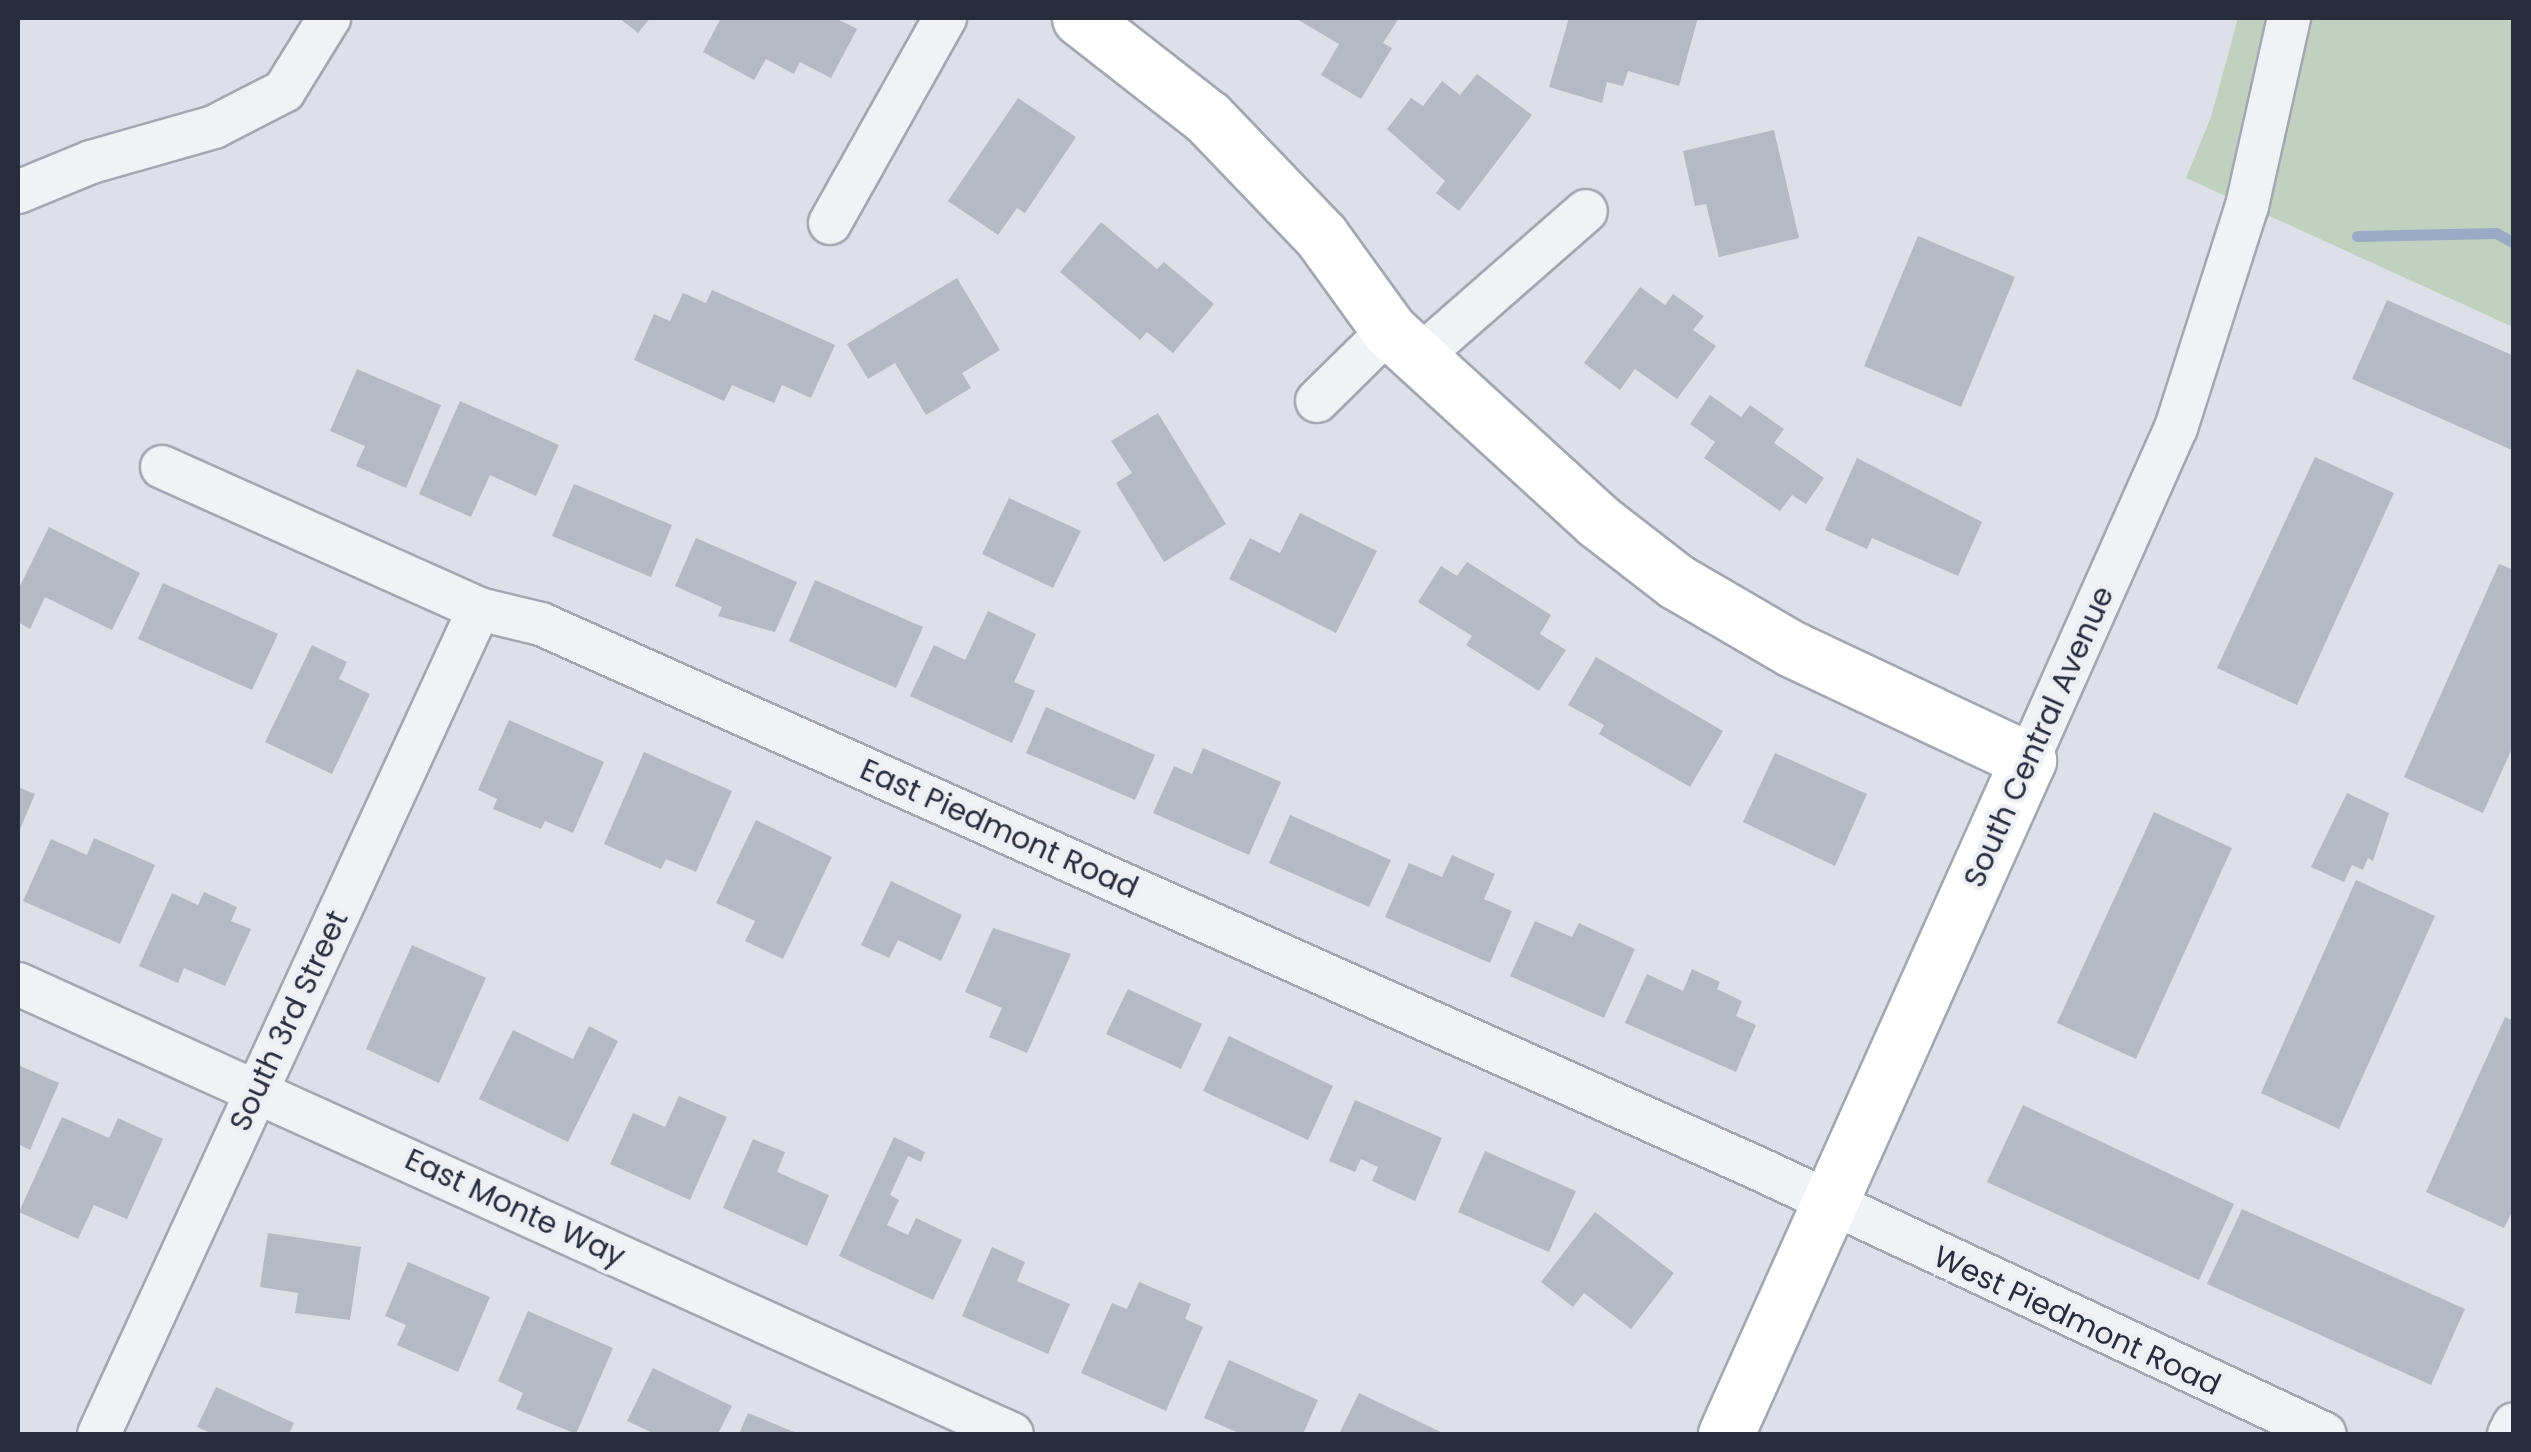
<!DOCTYPE html>
<html>
<head>
<meta charset="utf-8">
<style>
	body { margin:0 }
	#map { position:relative; width:2531px; height:1452px; overflow:hidden; background:#dee0e7; font-family:Poppins,sans-serif }
	div>[style] { position:absolute }
	[style*='--x'] { left:calc(var(--x)*1px); top:calc(var(--y)*1px); width:calc(var(--w)*1px); rotate:calc(var(--a)*1deg) }
	.green>* { inset:0; background:#c1d1bf }
	.stream>* { height:11px; margin:-5.5px; padding:0 5.5px; transform-origin:5.5px; border-radius:5.5px; background:#9aaac6 }
	.building>* { inset:0; background:#b5b9c4 }
	.roads { filter:drop-shadow(2px 0 #a4a7b1) drop-shadow(-2px 0 #a4a7b1) drop-shadow(0 2px #a4a7b1) drop-shadow(0 -2px #a4a7b1) }
	.street>* { height:42px; margin:-21px; padding:0 21px; transform-origin:21px; border-radius:21px; background:#f0f2f5 }
	.secondary>* { height:55px; margin:-27.5px; padding:0 27.5px; transform-origin:27.5px; border-radius:27.5px; background:#fff }
	span { translate:-50% -50%; white-space:nowrap; text-align:center; line-height:1.15; -webkit-text-stroke:8px #edeff5; paint-order:stroke }
	.street-label { font-size:30px; color:#282d3d }
	.frame { position:absolute; inset:0; border:20px solid #282d3d; pointer-events:none }
</style>
</head>
<body>
<div id="map">
	<div class="green">
		<i style="clip-path:polygon(2238px 18px,2513px 18px,2513px 327px,2186px 178px,2211px 117px)"></i>
	</div>
	<div class="stream">
		<i style="--x:2357;--y:236;--w:139;--a:-1.2"></i>
		<i style="--x:2496;--y:233;--w:21;--a:29"></i>
	</div>
	<div class="building">
		<i style="clip-path:polygon(619px 18px,650px 18px,638px 33px)"></i>
		<i style="clip-path:polygon(721px 18px,835px 18px,857px 29px,831px 78px,800px 62px,794px 74px,766px 59px,754px 80px,703px 52px)"></i>
		<i style="clip-path:polygon(1295px 18px,1399px 18px,1383px 43px,1392px 48px,1361px 99px,1321px 75px,1339px 44px)"></i>
		<i style="clip-path:polygon(1569px 18px,1698px 18px,1679px 86px,1628px 71px,1623px 86px,1607px 82px,1602px 103px,1549px 87px)"></i>
		<i style="clip-path:polygon(1477px 74px,1532px 115px,1459px 211px,1436px 193px,1445px 181px,1387px 129px,1411px 98px,1423px 106px,1442px 81px,1460px 95px)"></i>
		<i style="clip-path:polygon(1018px 98px,1076px 137px,1025px 213px,1017px 208px,998px 235px,948px 201px)"></i>
		<i style="clip-path:polygon(1774px 130px,1799px 238px,1719px 257px,1706px 204px,1695px 206px,1683px 151px)"></i>
		<i style="clip-path:polygon(1101px 222px,1157px 269px,1164px 262px,1214px 304px,1173px 353px,1147px 332px,1140px 340px,1060px 272px)"></i>
		<i style="clip-path:polygon(1918px 236px,2015px 277px,1961px 407px,1864px 366px)"></i>
		<i style="clip-path:polygon(957px 278px,1000px 350px,962px 373px,971px 388px,926px 415px,895px 363px,868px 379px,847px 344px)"></i>
		<i style="clip-path:polygon(1640px 287px,1665px 305px,1673px 294px,1704px 316px,1693px 330px,1716px 346px,1677px 399px,1635px 369px,1620px 390px,1584px 363px)"></i>
		<i style="clip-path:polygon(712px 290px,835px 345px,811px 398px,782px 385px,774px 403px,732px 385px,724px 401px,634px 360px,654px 314px,670px 321px,683px 293px,706px 303px)"></i>
		<i style="clip-path:polygon(2387px 300px,2514px 356px,2514px 451px,2352px 379px)"></i>
		<i style="clip-path:polygon(357px 369px,441px 405px,406px 488px,356px 466px,365px 446px,330px 431px)"></i>
		<i style="clip-path:polygon(1710px 395px,1741px 417px,1750px 405px,1784px 429px,1774px 443px,1824px 478px,1806px 504px,1792px 495px,1780px 511px,1704px 458px,1715px 442px,1690px 424px)"></i>
		<i style="clip-path:polygon(460px 401px,559px 445px,536px 496px,490px 475px,471px 517px,419px 494px)"></i>
		<i style="clip-path:polygon(1158px 413px,1226px 524px,1164px 562px,1116px 483px,1132px 473px,1111px 441px)"></i>
		<i style="clip-path:polygon(2315px 457px,2394px 493px,2297px 705px,2217px 668px)"></i>
		<i style="clip-path:polygon(1857px 458px,1982px 522px,1958px 576px,1872px 538px,1867px 549px,1825px 530px)"></i>
		<i style="clip-path:polygon(574px 484px,672px 525px,651px 577px,552px 536px)"></i>
		<i style="clip-path:polygon(1009px 498px,1081px 531px,1053px 588px,982px 554px)"></i>
		<i style="clip-path:polygon(1300px 513px,1377px 551px,1336px 633px,1229px 579px,1250px 538px,1280px 553px)"></i>
		<i style="clip-path:polygon(49px 527px,140px 573px,112px 630px,45px 597px,30px 629px,18px 622px,18px 590px)"></i>
		<i style="clip-path:polygon(696px 538px,797px 582px,775px 632px,718px 616px,722px 607px,675px 586px)"></i>
		<i style="clip-path:polygon(1467px 562px,1551px 615px,1540px 634px,1566px 650px,1539px 691px,1466px 645px,1472px 636px,1418px 602px,1441px 566px,1457px 576px)"></i>
		<i style="clip-path:polygon(2499px 564px,2514px 570px,2514px 744px,2483px 813px,2404px 777px)"></i>
		<i style="clip-path:polygon(815px 580px,923px 627px,896px 688px,789px 641px)"></i>
		<i style="clip-path:polygon(163px 583px,278px 634px,252px 690px,138px 639px)"></i>
		<i style="clip-path:polygon(988px 611px,1036px 634px,1014px 682px,1035px 691px,1012px 743px,910px 696px,934px 645px,965px 660px)"></i>
		<i style="clip-path:polygon(312px 645px,347px 662px,339px 679px,370px 694px,332px 774px,265px 742px)"></i>
		<i style="clip-path:polygon(1596px 657px,1723px 731px,1690px 787px,1599px 734px,1604px 725px,1568px 705px)"></i>
		<i style="clip-path:polygon(1046px 707px,1155px 755px,1135px 800px,1026px 753px)"></i>
		<i style="clip-path:polygon(509px 720px,604px 762px,573px 833px,545px 821px,541px 829px,493px 809px,497px 799px,478px 790px)"></i>
		<i style="clip-path:polygon(1203px 748px,1281px 782px,1249px 855px,1153px 813px,1174px 766px,1192px 774px)"></i>
		<i style="clip-path:polygon(644px 752px,732px 791px,696px 872px,666px 859px,661px 869px,604px 844px)"></i>
		<i style="clip-path:polygon(1775px 753px,1867px 794px,1835px 866px,1743px 822px)"></i>
		<i style="clip-path:polygon(18px 787px,35px 794px,18px 834px)"></i>
		<i style="clip-path:polygon(2347px 793px,2389px 813px,2373px 861px,2368px 858px,2363px 870px,2352px 865px,2344px 882px,2311px 867px)"></i>
		<i style="clip-path:polygon(2154px 812px,2232px 848px,2136px 1059px,2057px 1023px)"></i>
		<i style="clip-path:polygon(1290px 815px,1391px 860px,1369px 907px,1269px 863px)"></i>
		<i style="clip-path:polygon(756px 820px,832px 857px,783px 959px,745px 941px,755px 921px,716px 903px)"></i>
		<i style="clip-path:polygon(94px 838px,155px 865px,120px 944px,23px 901px,51px 839px,87px 855px)"></i>
		<i style="clip-path:polygon(1452px 855px,1495px 874px,1484px 899px,1512px 911px,1490px 963px,1385px 917px,1409px 863px,1442px 877px)"></i>
		<i style="clip-path:polygon(2356px 880px,2435px 916px,2339px 1129px,2261px 1093px)"></i>
		<i style="clip-path:polygon(891px 881px,962px 915px,941px 961px,898px 940px,889px 958px,861px 945px)"></i>
		<i style="clip-path:polygon(204px 892px,237px 907px,231px 921px,251px 929px,225px 986px,184px 968px,178px 983px,139px 966px,172px 893px,198px 905px)"></i>
		<i style="clip-path:polygon(1535px 921px,1572px 937px,1579px 923px,1635px 949px,1604px 1018px,1510px 976px)"></i>
		<i style="clip-path:polygon(993px 928px,1071px 954px,1027px 1053px,989px 1037px,1002px 1008px,965px 992px)"></i>
		<i style="clip-path:polygon(412px 945px,486px 978px,439px 1083px,366px 1049px)"></i>
		<i style="clip-path:polygon(1692px 969px,1720px 982px,1717px 989px,1742px 1001px,1736px 1016px,1756px 1025px,1736px 1072px,1625px 1023px,1647px 974px,1683px 991px)"></i>
		<i style="clip-path:polygon(1128px 989px,1202px 1024px,1181px 1069px,1106px 1034px)"></i>
		<i style="clip-path:polygon(2505px 1017px,2514px 1021px,2514px 1208px,2504px 1228px,2426px 1192px)"></i>
		<i style="clip-path:polygon(589px 1026px,618px 1041px,568px 1142px,479px 1099px,513px 1030px,573px 1059px)"></i>
		<i style="clip-path:polygon(1229px 1036px,1333px 1086px,1308px 1140px,1203px 1091px)"></i>
		<i style="clip-path:polygon(18px 1065px,59px 1083px,30px 1150px,18px 1144px)"></i>
		<i style="clip-path:polygon(679px 1096px,727px 1117px,690px 1200px,610px 1164px,633px 1113px,665px 1127px)"></i>
		<i style="clip-path:polygon(1355px 1100px,1442px 1138px,1415px 1201px,1372px 1181px,1378px 1167px,1361px 1159px,1355px 1172px,1329px 1161px)"></i>
		<i style="clip-path:polygon(2023px 1105px,2234px 1204px,2199px 1280px,1987px 1182px)"></i>
		<i style="clip-path:polygon(62px 1117px,109px 1138px,118px 1118px,163px 1139px,127px 1219px,94px 1205px,78px 1239px,19px 1212px)"></i>
		<i style="clip-path:polygon(894px 1137px,925px 1152px,921px 1162px,908px 1156px,890px 1195px,899px 1200px,887px 1225px,908px 1235px,916px 1218px,962px 1240px,933px 1300px,839px 1256px)"></i>
		<i style="clip-path:polygon(753px 1139px,785px 1152px,777px 1172px,829px 1195px,807px 1246px,723px 1208px)"></i>
		<i style="clip-path:polygon(1485px 1151px,1576px 1191px,1549px 1252px,1458px 1212px)"></i>
		<i style="clip-path:polygon(2242px 1209px,2465px 1309px,2431px 1385px,2207px 1284px)"></i>
		<i style="clip-path:polygon(1595px 1212px,1674px 1273px,1631px 1329px,1584px 1293px,1573px 1307px,1541px 1282px)"></i>
		<i style="clip-path:polygon(268px 1233px,361px 1247px,350px 1320px,295px 1313px,298px 1293px,260px 1287px)"></i>
		<i style="clip-path:polygon(992px 1247px,1025px 1262px,1017px 1281px,1070px 1304px,1048px 1354px,962px 1316px)"></i>
		<i style="clip-path:polygon(408px 1262px,490px 1297px,458px 1372px,397px 1345px,406px 1325px,385px 1316px)"></i>
		<i style="clip-path:polygon(1139px 1282px,1191px 1304px,1185px 1319px,1203px 1327px,1166px 1411px,1081px 1373px,1112px 1303px,1127px 1309px)"></i>
		<i style="clip-path:polygon(528px 1311px,613px 1348px,576px 1434px,516px 1409px,523px 1393px,498px 1381px)"></i>
		<i style="clip-path:polygon(1229px 1360px,1318px 1400px,1303px 1434px,1241px 1434px,1204px 1418px)"></i>
		<i style="clip-path:polygon(653px 1368px,732px 1406px,718px 1434px,655px 1434px,627px 1421px)"></i>
		<i style="clip-path:polygon(216px 1387px,294px 1423px,289px 1434px,213px 1434px,197px 1427px)"></i>
		<i style="clip-path:polygon(1359px 1393px,1445px 1434px,1339px 1434px)"></i>
		<i style="clip-path:polygon(748px 1413px,799px 1434px,739px 1434px)"></i>
	</div>
	<div class="roads">
		<div class="street">
			<i style="--x:18;--y:192;--w:79;--a:-22.3"></i>
			<i style="--x:91;--y:162;--w:128;--a:-15.9"></i>
			<i style="--x:214;--y:127;--w:79;--a:-27.2"></i>
			<i style="--x:284;--y:91;--w:86;--a:-58.3"></i>
			<i style="--x:830;--y:223;--w:235;--a:-60.7"></i>
			<i style="--x:1418;--y:358;--w:223;--a:-41.2"></i>
			<i style="--x:1317;--y:401;--w:101;--a:-44.6"></i>
			<i style="--x:162;--y:467;--w:347;--a:24.1"></i>
			<i style="--x:479;--y:609;--w:64;--a:13.6"></i>
			<i style="--x:541;--y:624;--w:1330;--a:24.1"></i>
			<i style="--x:1755;--y:1167;--w:629;--a:25.1"></i>
			<i style="--x:2028;--y:760;--w:363;--a:-66"></i>
			<i style="--x:2176;--y:428;--w:233;--a:-72.3"></i>
			<i style="--x:2247;--y:206;--w:193;--a:-77.4"></i>
			<i style="--x:18;--y:984;--w:1091;--a:24.36"></i>
			<i style="--x:99;--y:1434;--w:908;--a:-65.27"></i>
			<i style="--x:2509;--y:1434;--w:11;--a:-63"></i>
		</div>
		<div class="secondary">
			<i style="--x:1080;--y:18;--w:162;--a:38"></i>
			<i style="--x:1208;--y:118;--w:163;--a:46.2"></i>
			<i style="--x:1321;--y:236;--w:116;--a:54.1"></i>
			<i style="--x:1389;--y:330;--w:283;--a:42.4"></i>
			<i style="--x:1598;--y:521;--w:100;--a:37.7"></i>
			<i style="--x:1677;--y:582;--w:133;--a:30.2"></i>
			<i style="--x:1792;--y:649;--w:261;--a:25.2"></i>
			<i style="--x:2028;--y:760;--w:739;--a:114.14"></i>
		</div>
	</div>
	<div class="street-label">
		<span style="left:2039px;top:737px;rotate:-66deg">South Central Avenue</span>
		<span style="left:999px;top:829px;rotate:24deg">East Piedmont Road</span>
		<span style="left:289px;top:1021px;rotate:-65deg">South 3rd Street</span>
		<span style="left:515px;top:1208px;rotate:25deg">East Monte Way</span>
		<span style="left:2077px;top:1321px;rotate:25deg">West Piedmont Road</span>
	</div>
	<div class="frame"></div>
</div>
</body>
</html>
